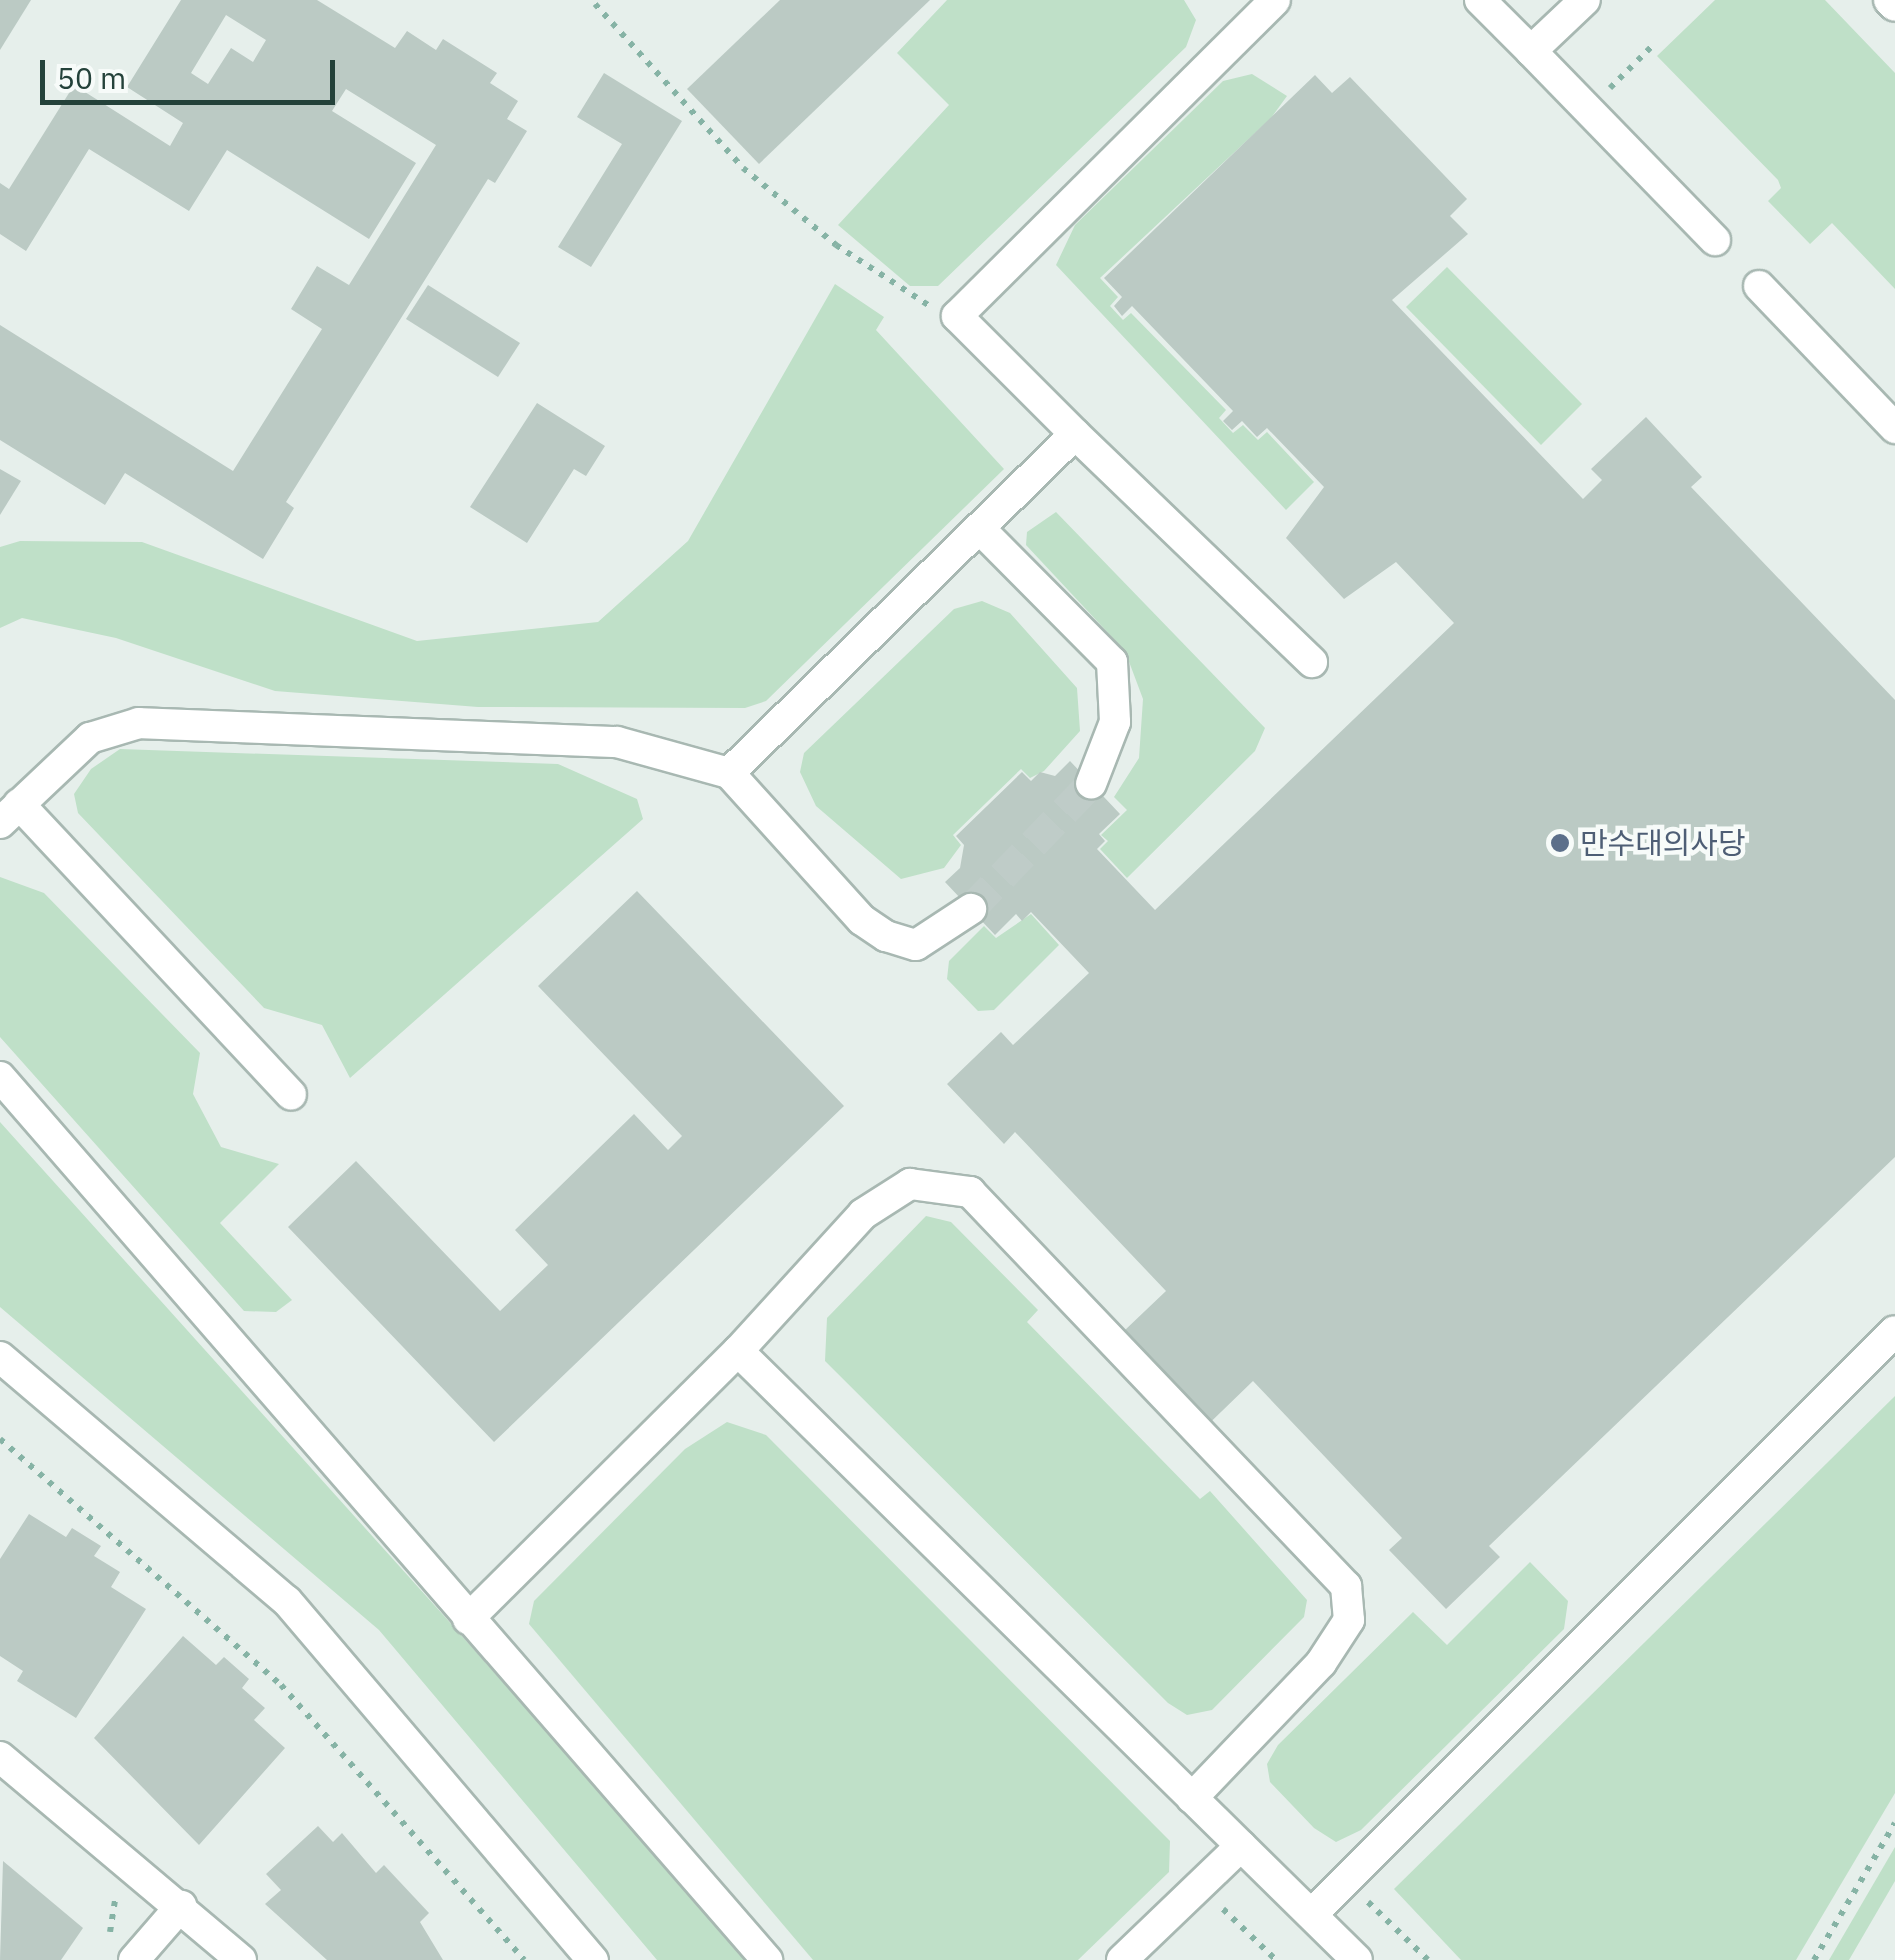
<!DOCTYPE html>
<html>
<head>
<meta charset="utf-8">
<style>
	body { margin:0 }
	#map { position:relative; width:1895px; height:1960px; overflow:hidden; background:#e6efeb; font-family:"IBM Plex Sans","Noto Sans KR",sans-serif }
	div>[style] { position:absolute }
	[style*='--x'] { left:calc(var(--x)*1px); top:calc(var(--y)*1px); width:calc(var(--w)*1px); rotate:calc(var(--a)*1deg) }
	.green>* { inset:0; background:#bfe0c8 }
	.building>* { inset:0; background:#bbcac4 }
	.minor-tunnel>* { height:30px; margin-top:-15px; transform-origin:0; background:repeating-linear-gradient(90deg,#bfccc8 0 30px,transparent 0 45px) }
	.path>* { height:6px; margin-top:-3px; transform-origin:0; background:repeating-linear-gradient(90deg,#86b3a5 0 5px,transparent 0 13px) }
	.roads { filter:drop-shadow(2px 0 #a8b8b2) drop-shadow(-2px 0 #a8b8b2) drop-shadow(0 2px #a8b8b2) drop-shadow(0 -2px #a8b8b2) }
	.minor>* { height:30px; margin:-15px; padding:0 15px; transform-origin:15px; border-radius:15px; background:#fff }
	.dots>* { width:28px; height:28px; translate:-50% -50%; box-sizing:border-box; border:5px solid #f7fbf9; border-radius:50% }
	span { translate:-50% -50%; white-space:nowrap; text-align:center; line-height:1.15; -webkit-text-stroke:9px #f7fbf9; paint-order:stroke }
	.service-label { font-size:30px; color:#4e5e75 }
	.left { translate:0 -50%; text-align:left }
	.scale { position:absolute; left:40px; top:60px; width:295px; height:45px; box-sizing:border-box; border:5px solid #24423a; border-top:0; padding-left:12px; font-size:30px; line-height:35px; white-space:nowrap; color:#24423a; -webkit-text-stroke:8px #f7fbf9; paint-order:stroke }
</style>
</head>
<body>
<div id="map">
	<div class="green">
		<i style="clip-path:polygon(947px 0,1184px 0,1196px 20px,1186px 47px,938px 286px,910px 286px,838px 225px,949px 105px,897px 53px)"></i>
		<i style="clip-path:polygon(1715px 0,1825px 0,1895px 73px,1895px 289px,1832px 223px,1810px 244px,1768px 201px,1781px 188px,1778px 180px,1657px 56px)"></i>
		<i style="clip-path:polygon(1252px 74px,1287px 96px,1271px 118px,1100px 278px,1118px 297px,1110px 306px,1123px 320px,1131px 313px,1226px 410px,1219px 418px,1233px 433px,1243px 425px,1258px 440px,1267px 432px,1314px 482px,1286px 510px,1056px 265px,1075px 225px,1223px 81px)"></i>
		<i style="clip-path:polygon(1447px 267px,1582px 404px,1541px 445px,1406px 307px)"></i>
		<i style="clip-path:polygon(835px 284px,884px 317px,876px 330px,1004px 469px,766px 701px,745px 708px,478px 707px,275px 691px,116px 638px,22px 618px,0 628px,0 547px,20px 541px,142px 542px,417px 641px,598px 622px,688px 541px)"></i>
		<i style="clip-path:polygon(1056px 512px,1265px 728px,1255px 751px,1127px 878px,1100px 849px,1108px 841px,1101px 835px,1127px 810px,1114px 797px,1139px 758px,1143px 699px,1125px 651px,1026px 545px,1027px 532px)"></i>
		<i style="clip-path:polygon(982px 601px,1010px 613px,1077px 688px,1080px 731px,1044px 771px,1030px 778px,1021px 769px,953px 835px,961px 845px,944px 868px,901px 879px,816px 806px,800px 772px,804px 753px,954px 609px)"></i>
		<i style="clip-path:polygon(120px 749px,558px 764px,637px 799px,643px 819px,350px 1078px,322px 1025px,264px 1008px,78px 813px,74px 794px,91px 769px)"></i>
		<i style="clip-path:polygon(0 877px,44px 893px,200px 1053px,193px 1094px,221px 1147px,279px 1164px,220px 1223px,292px 1300px,276px 1312px,244px 1311px,0 1037px)"></i>
		<i style="clip-path:polygon(1031px 914px,1059px 945px,994px 1010px,978px 1011px,947px 979px,949px 961px,984px 926px,996px 938px)"></i>
		<i style="clip-path:polygon(0 1122px,445px 1617px,749px 1960px,657px 1960px,379px 1630px,0 1307px)"></i>
		<i style="clip-path:polygon(926px 1216px,951px 1222px,1038px 1310px,1027px 1322px,1200px 1499px,1210px 1491px,1307px 1600px,1304px 1617px,1212px 1710px,1187px 1715px,1168px 1703px,825px 1361px,827px 1318px)"></i>
		<i style="clip-path:polygon(1895px 1396px,1895px 1793px,1796px 1960px,1461px 1960px,1394px 1889px)"></i>
		<i style="clip-path:polygon(727px 1422px,766px 1435px,1170px 1841px,1169px 1872px,1078px 1960px,813px 1960px,529px 1624px,534px 1601px,685px 1449px)"></i>
		<i style="clip-path:polygon(1530px 1562px,1568px 1601px,1564px 1629px,1361px 1830px,1336px 1842px,1314px 1828px,1270px 1782px,1267px 1764px,1278px 1745px,1413px 1612px,1447px 1645px)"></i>
		<i style="clip-path:polygon(1895px 1847px,1895px 1881px,1849px 1960px,1829px 1960px)"></i>
	</div>
	<div class="building">
		<i style="clip-path:polygon(0 0,31px 0,0 50px)"></i>
		<i style="clip-path:polygon(evenodd,181px 0,317px 0,395px 48px,407px 31px,436px 50px,443px 39px,497px 73px,490px 83px,518px 101px,507px 119px,527px 131px,495px 183px,488px 179px,286px 502px,294px 508px,263px 559px,125px 473px,105px 505px,0 440px,0 325px,233px 471px,322px 329px,291px 309px,317px 266px,349px 285px,436px 145px,346px 89px,332px 111px,416px 163px,369px 239px,227px 150px,189px 211px,89px 149px,26px 251px,0 234px,0 183px,9px 189px,74px 85px,170px 146px,183px 123px,127px 87px,181px 0,226px 15px,266px 40px,253px 62px,231px 48px,208px 84px,191px 73px,226px 15px)"></i>
		<i style="clip-path:polygon(780px 0,930px 0,759px 164px,687px 89px)"></i>
		<i style="clip-path:polygon(604px 73px,682px 121px,591px 267px,558px 247px,622px 144px,577px 117px)"></i>
		<i style="clip-path:polygon(1315px 75px,1332px 93px,1350px 77px,1467px 199px,1450px 216px,1468px 234px,1392px 300px,1583px 499px,1602px 480px,1591px 469px,1646px 417px,1702px 477px,1691px 487px,1895px 700px,1895px 1157px,1489px 1546px,1500px 1557px,1446px 1609px,1389px 1550px,1402px 1538px,1253px 1381px,1191px 1441px,1104px 1350px,1166px 1291px,1015px 1132px,1004px 1144px,947px 1084px,1001px 1032px,1013px 1045px,1089px 973px,1031px 912px,1022px 921px,1016px 914px,995px 935px,945px 882px,960px 868px,964px 845px,956px 836px,1022px 772px,1031px 781px,1040px 772px,1055px 776px,1070px 761px,1120px 814px,1099px 834px,1105px 841px,1097px 849px,1155px 910px,1454px 623px,1396px 562px,1344px 599px,1286px 538px,1324px 487px,1267px 428px,1257px 437px,1242px 421px,1232px 430px,1223px 421px,1233px 411px,1132px 306px,1122px 316px,1114px 306px,1122px 297px,1104px 278px)"></i>
		<i style="clip-path:polygon(428px 285px,520px 343px,498px 377px,406px 319px)"></i>
		<i style="clip-path:polygon(537px 403px,605px 446px,586px 476px,574px 469px,527px 543px,470px 507px)"></i>
		<i style="clip-path:polygon(0 469px,21px 481px,0 515px)"></i>
		<i style="clip-path:polygon(637px 891px,844px 1106px,494px 1442px,288px 1227px,356px 1161px,500px 1311px,548px 1265px,515px 1230px,634px 1114px,668px 1150px,682px 1136px,538px 986px)"></i>
		<i style="clip-path:polygon(29px 1514px,66px 1537px,72px 1528px,101px 1546px,94px 1556px,120px 1572px,111px 1587px,146px 1609px,76px 1718px,17px 1681px,23px 1671px,0 1656px,0 1559px)"></i>
		<i style="clip-path:polygon(183px 1636px,216px 1665px,224px 1657px,249px 1679px,242px 1688px,265px 1708px,254px 1720px,285px 1748px,199px 1845px,94px 1738px)"></i>
		<i style="clip-path:polygon(318px 1826px,333px 1842px,342px 1833px,376px 1873px,384px 1865px,429px 1913px,420px 1922px,443px 1960px,327px 1960px,265px 1904px,281px 1890px,266px 1874px)"></i>
		<i style="clip-path:polygon(3px 1861px,83px 1928px,61px 1960px,0 1960px)"></i>
	</div>
	<div class="minor-tunnel">
		<i style="--x:971;--y:909;--w:173;--a:-46.2"></i>
	</div>
	<div class="path">
		<i style="--x:595;--y:4;--w:221;--a:47.9"></i>
		<i style="--x:743;--y:168;--w:121;--a:39.6"></i>
		<i style="--x:836;--y:245;--w:110;--a:33.1"></i>
		<i style="--x:1610;--y:88;--w:59;--a:-45"></i>
		<i style="--x:0;--y:1439;--w:373;--a:41.2"></i>
		<i style="--x:281;--y:1685;--w:367;--a:48.5"></i>
		<i style="--x:1368;--y:1902;--w:83;--a:44"></i>
		<i style="--x:1223;--y:1909;--w:74;--a:43.9"></i>
		<i style="--x:110;--y:1932;--w:32;--a:-81"></i>
		<i style="--x:1814;--y:1960;--w:159;--a:-59.4"></i>
	</div>
	<div class="roads">
		<div class="minor">
			<i style="--x:1480;--y:0;--w:72;--a:45"></i>
			<i style="--x:1531;--y:51;--w:74;--a:-43.4"></i>
			<i style="--x:1889;--y:0;--w:8;--a:45"></i>
			<i style="--x:1531;--y:51;--w:264;--a:45.8"></i>
			<i style="--x:1759;--y:286;--w:197;--a:46.2"></i>
			<i style="--x:1075;--y:434;--w:329;--a:43.9"></i>
			<i style="--x:981;--y:530;--w:186;--a:45.2"></i>
			<i style="--x:1112;--y:662;--w:60;--a:87.1"></i>
			<i style="--x:1115;--y:722;--w:66;--a:111.2"></i>
			<i style="--x:729;--y:773;--w:198;--a:47.9"></i>
			<i style="--x:862;--y:920;--w:29;--a:34"></i>
			<i style="--x:886;--y:936;--w:31;--a:17"></i>
			<i style="--x:916;--y:945;--w:66;--a:-33.2"></i>
			<i style="--x:19;--y:804;--w:398;--a:46.9"></i>
			<i style="--x:0;--y:823;--w:124;--a:-43.4"></i>
			<i style="--x:90;--y:738;--w:51;--a:-17"></i>
			<i style="--x:139;--y:723;--w:478;--a:2.3"></i>
			<i style="--x:617;--y:742;--w:116;--a:15.5"></i>
			<i style="--x:729;--y:773;--w:484;--a:-44.4"></i>
			<i style="--x:1075;--y:434;--w:167;--a:-135"></i>
			<i style="--x:957;--y:316;--w:448;--a:-44.8"></i>
			<i style="--x:0;--y:1077;--w:1170;--a:49.02"></i>
			<i style="--x:738;--y:1351;--w:868;--a:44.53"></i>
			<i style="--x:0;--y:1357;--w:377;--a:40.4"></i>
			<i style="--x:287;--y:1601;--w:472;--a:49.6"></i>
			<i style="--x:468;--y:1619;--w:380;--a:-44.8"></i>
			<i style="--x:738;--y:1351;--w:185;--a:-47.6"></i>
			<i style="--x:863;--y:1214;--w:56;--a:-32.6"></i>
			<i style="--x:910;--y:1184;--w:61;--a:7.6"></i>
			<i style="--x:970;--y:1192;--w:545;--a:46.34"></i>
			<i style="--x:1346;--y:1586;--w:34;--a:85"></i>
			<i style="--x:1349;--y:1620;--w:51;--a:123.1"></i>
			<i style="--x:1321;--y:1663;--w:187;--a:133.7"></i>
			<i style="--x:0;--y:1757;--w:315;--a:40.1"></i>
			<i style="--x:1312;--y:1914;--w:824;--a:-45"></i>
			<i style="--x:134;--y:1960;--w:72;--a:-49"></i>
			<i style="--x:1122;--y:1960;--w:165;--a:-43.8"></i>
		</div>
	</div>
	<div class="dots">
		<i style="left:1560px;top:843px;background:#5c6f8a"></i>
	</div>
	<div class="service-label">
		<span class="left" style="left:1580px;top:843px">만수대의사당</span>
	</div>
	<div class="scale">50 m</div>
</div>
</body>
</html>
